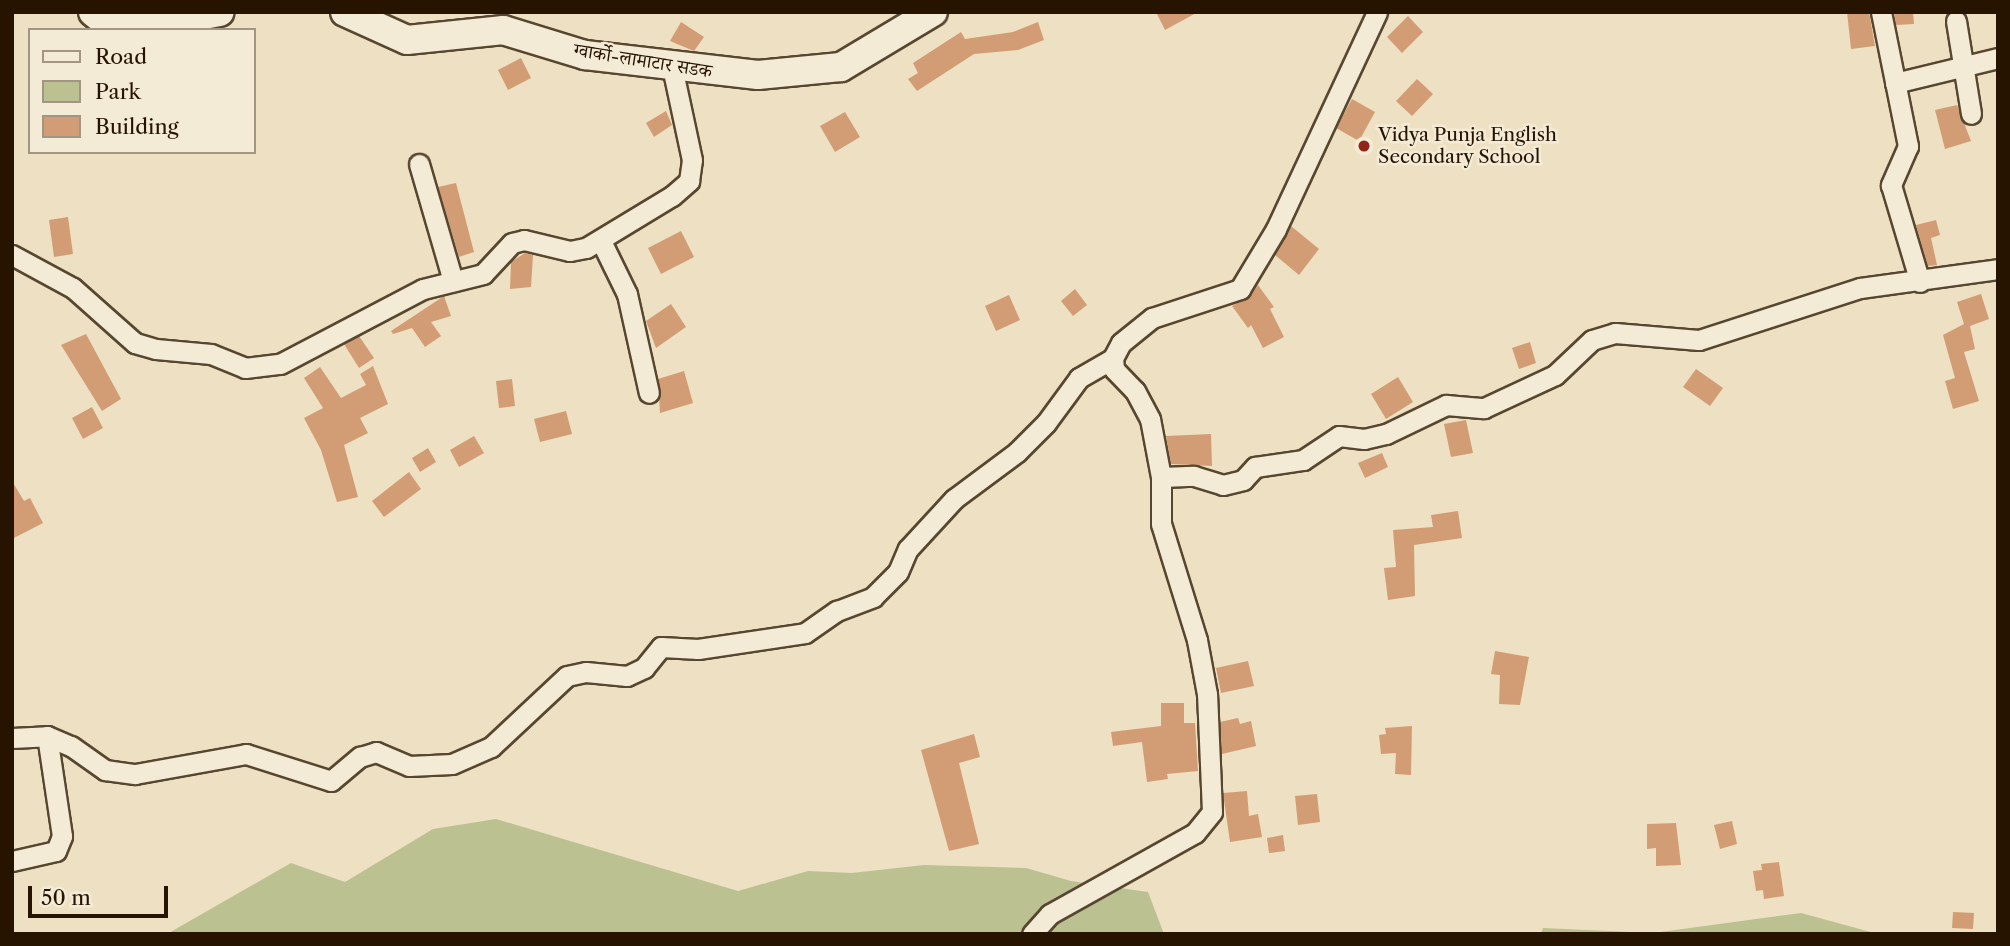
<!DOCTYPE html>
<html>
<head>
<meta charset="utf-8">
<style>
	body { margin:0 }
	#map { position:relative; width:2010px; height:946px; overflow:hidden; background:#eee0c2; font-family:"Libre Caslon Text","Noto Serif Devanagari",serif }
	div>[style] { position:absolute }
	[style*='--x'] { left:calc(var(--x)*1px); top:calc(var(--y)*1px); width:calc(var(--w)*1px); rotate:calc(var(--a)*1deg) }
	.green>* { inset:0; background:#bcc191 }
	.building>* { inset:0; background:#d29d74 }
	.roads { filter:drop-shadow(2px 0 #584730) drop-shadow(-2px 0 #584730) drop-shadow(0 2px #584730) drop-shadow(0 -2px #584730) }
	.street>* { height:19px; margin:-9.5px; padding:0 9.5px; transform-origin:9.5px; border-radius:9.5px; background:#f4ebd7 }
	.secondary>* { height:28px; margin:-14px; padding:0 14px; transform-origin:14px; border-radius:14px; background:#f4ebd7 }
	.dots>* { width:19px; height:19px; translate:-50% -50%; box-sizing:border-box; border:4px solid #f4ebd7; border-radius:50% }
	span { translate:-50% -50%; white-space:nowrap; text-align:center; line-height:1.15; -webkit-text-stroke:5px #f4ebd7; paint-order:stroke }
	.street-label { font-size:19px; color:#261400 }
	.poi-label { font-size:19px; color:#261400 }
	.left { translate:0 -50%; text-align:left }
	.frame { position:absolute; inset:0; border:14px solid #261400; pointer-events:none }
	.legend { position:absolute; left:28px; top:28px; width:228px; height:126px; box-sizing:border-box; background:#f4ebd7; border:2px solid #a29581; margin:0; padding:9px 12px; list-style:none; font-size:21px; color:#261400 }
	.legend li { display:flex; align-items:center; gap:14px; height:35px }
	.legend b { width:35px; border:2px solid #a29581 }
	.scale { position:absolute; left:28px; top:886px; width:140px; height:32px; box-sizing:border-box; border:4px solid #261400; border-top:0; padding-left:9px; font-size:21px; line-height:24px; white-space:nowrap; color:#261400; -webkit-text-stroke:5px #f4ebd7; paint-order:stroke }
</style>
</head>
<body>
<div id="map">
	<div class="green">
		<i style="clip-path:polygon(496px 819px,738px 891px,808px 871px,852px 873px,924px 865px,1026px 868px,1071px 881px,1148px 892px,1164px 934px,167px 934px,291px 863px,345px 882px,433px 829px)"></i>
		<i style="clip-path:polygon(1801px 913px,1878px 934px,1541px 934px,1543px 928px,1653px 933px)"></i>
	</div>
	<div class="building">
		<i style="clip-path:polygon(1156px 12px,1198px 12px,1165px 30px)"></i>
		<i style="clip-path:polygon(1847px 12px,1869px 12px,1875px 46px,1851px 49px)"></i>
		<i style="clip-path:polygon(1894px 12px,1913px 12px,1914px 24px,1896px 25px)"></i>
		<i style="clip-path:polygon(1408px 16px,1423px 32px,1402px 53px,1387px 37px)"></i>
		<i style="clip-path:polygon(681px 22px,704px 37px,694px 51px,670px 41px)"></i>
		<i style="clip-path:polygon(1038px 22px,1044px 40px,1018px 50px,974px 54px,917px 91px,908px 79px,918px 73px,913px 63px,961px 32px,965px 39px,1013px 32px)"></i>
		<i style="clip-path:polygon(521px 58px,531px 78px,508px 90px,498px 70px)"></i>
		<i style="clip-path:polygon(1417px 79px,1433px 94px,1412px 116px,1396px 101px)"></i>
		<i style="clip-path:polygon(1352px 99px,1375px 112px,1359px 141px,1336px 128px)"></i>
		<i style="clip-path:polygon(1957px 105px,1971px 141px,1945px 149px,1935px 110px)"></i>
		<i style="clip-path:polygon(666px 111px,672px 125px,654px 137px,646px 123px)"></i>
		<i style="clip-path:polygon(845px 112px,860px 137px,835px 152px,820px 126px)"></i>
		<i style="clip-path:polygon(456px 183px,474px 252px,459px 257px,438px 187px)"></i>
		<i style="clip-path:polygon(68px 217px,73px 254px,54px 257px,49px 220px)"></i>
		<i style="clip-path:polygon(1936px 220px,1940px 235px,1931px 238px,1937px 265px,1928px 266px,1916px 225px)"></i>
		<i style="clip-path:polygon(1291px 226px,1319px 249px,1299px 275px,1275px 255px)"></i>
		<i style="clip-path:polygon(681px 231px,694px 257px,661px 274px,648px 248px)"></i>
		<i style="clip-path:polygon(525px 253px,533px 255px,531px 287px,510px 289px,511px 262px)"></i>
		<i style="clip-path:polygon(1258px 285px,1274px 307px,1270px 309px,1284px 337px,1263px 348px,1251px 325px,1248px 328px,1232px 306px,1250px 296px)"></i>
		<i style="clip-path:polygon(1075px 289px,1087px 305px,1073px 316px,1061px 301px)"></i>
		<i style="clip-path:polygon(1981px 294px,1989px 319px,1970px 326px,1975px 349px,1964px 352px,1979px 401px,1953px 409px,1945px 381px,1955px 378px,1943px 335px,1964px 324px,1957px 302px)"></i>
		<i style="clip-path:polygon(1009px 295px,1020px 320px,996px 331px,985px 306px)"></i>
		<i style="clip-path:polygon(444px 296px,451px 316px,431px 322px,441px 336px,425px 347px,412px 328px,393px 334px,391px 331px)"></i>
		<i style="clip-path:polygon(671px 304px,686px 327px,656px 348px,646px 321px)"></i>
		<i style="clip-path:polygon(86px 334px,121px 399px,102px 411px,61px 345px)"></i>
		<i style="clip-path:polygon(359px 336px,374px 358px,359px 368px,344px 344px)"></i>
		<i style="clip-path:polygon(1530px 342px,1536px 363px,1519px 369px,1512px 348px)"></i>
		<i style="clip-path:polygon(373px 366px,388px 404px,360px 418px,368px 433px,344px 445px,358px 497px,337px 502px,321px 450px,304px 418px,323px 408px,304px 378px,320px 367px,341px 398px,366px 385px,360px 374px)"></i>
		<i style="clip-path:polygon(1696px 369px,1723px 388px,1710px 406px,1683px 387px)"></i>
		<i style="clip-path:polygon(684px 371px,693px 403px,660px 413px,658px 379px)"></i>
		<i style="clip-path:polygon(1398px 377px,1413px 402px,1386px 419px,1371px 394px)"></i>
		<i style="clip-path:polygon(512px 379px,515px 406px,499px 408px,496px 381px)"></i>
		<i style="clip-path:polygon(92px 407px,103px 428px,83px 439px,72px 418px)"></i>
		<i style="clip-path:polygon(566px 411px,572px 434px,540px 442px,534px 419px)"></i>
		<i style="clip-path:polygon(1466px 420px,1473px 453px,1451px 457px,1444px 424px)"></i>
		<i style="clip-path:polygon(1211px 434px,1212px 466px,1171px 464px,1166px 436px)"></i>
		<i style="clip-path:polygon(474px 436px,484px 453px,459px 467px,450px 450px)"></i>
		<i style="clip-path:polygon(428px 448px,436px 462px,420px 472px,412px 458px)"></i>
		<i style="clip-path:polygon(1382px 453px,1388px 467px,1365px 478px,1358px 463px)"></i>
		<i style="clip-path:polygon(409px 472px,421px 489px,384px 517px,372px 501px)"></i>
		<i style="clip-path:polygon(12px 481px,24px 501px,30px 498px,43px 523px,12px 539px)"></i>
		<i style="clip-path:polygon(1458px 511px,1462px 538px,1414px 545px,1415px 596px,1388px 600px,1384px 568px,1396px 567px,1393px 530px,1433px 527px,1431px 515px)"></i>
		<i style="clip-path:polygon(1495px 651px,1529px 657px,1520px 705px,1499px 704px,1500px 675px,1491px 674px)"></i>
		<i style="clip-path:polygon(1248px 661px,1254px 686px,1221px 693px,1216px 668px)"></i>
		<i style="clip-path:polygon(1161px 703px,1184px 703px,1184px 723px,1195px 723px,1198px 771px,1167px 774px,1168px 779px,1147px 782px,1142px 742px,1113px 746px,1111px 732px,1161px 726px)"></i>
		<i style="clip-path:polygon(1238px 718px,1240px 724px,1251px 721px,1256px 746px,1222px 754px,1220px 722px)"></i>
		<i style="clip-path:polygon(1412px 726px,1411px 775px,1395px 774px,1396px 753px,1381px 754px,1379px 735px,1386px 734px,1385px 728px)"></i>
		<i style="clip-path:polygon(974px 734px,980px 757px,959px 763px,979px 844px,949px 851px,921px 750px)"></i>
		<i style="clip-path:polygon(1247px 791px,1249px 816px,1258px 814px,1262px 837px,1230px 842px,1223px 793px)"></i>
		<i style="clip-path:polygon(1317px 794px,1320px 822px,1298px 825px,1295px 796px)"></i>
		<i style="clip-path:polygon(1732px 821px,1737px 844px,1720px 849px,1714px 825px)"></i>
		<i style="clip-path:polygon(1676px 823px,1681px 865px,1656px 866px,1656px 848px,1647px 849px,1647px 824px)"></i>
		<i style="clip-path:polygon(1283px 835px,1285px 851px,1269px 853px,1267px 838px)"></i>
		<i style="clip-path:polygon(1779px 862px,1784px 896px,1764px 899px,1763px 890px,1756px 891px,1753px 871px,1762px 870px,1761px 864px)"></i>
		<i style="clip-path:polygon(1953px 912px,1974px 913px,1973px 929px,1952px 928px)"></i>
	</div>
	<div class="roads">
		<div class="street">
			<i style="--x:1881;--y:12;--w:137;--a:78.6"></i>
			<i style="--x:1908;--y:146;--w:43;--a:113.6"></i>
			<i style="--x:1891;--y:185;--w:101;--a:73.4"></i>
			<i style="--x:1956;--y:21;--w:94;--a:80.8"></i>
			<i style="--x:1895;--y:83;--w:106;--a:-13.6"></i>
			<i style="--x:419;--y:164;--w:122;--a:73.8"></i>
			<i style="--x:601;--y:241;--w:59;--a:63.9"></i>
			<i style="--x:627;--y:294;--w:101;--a:77.5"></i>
			<i style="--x:12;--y:255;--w:69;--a:28.4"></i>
			<i style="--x:73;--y:288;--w:83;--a:41.6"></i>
			<i style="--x:135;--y:343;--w:22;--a:16"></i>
			<i style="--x:156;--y:349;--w:55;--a:5.2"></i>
			<i style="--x:211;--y:354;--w:37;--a:22"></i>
			<i style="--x:245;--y:368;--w:35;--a:-7"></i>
			<i style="--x:280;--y:364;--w:161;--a:-27.7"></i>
			<i style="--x:423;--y:289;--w:62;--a:-14"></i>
			<i style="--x:483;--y:274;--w:42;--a:-46.9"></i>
			<i style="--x:512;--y:243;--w:12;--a:-14"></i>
			<i style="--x:524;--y:240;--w:47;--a:13.4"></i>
			<i style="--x:570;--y:251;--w:16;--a:-11"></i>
			<i style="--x:586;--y:248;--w:100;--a:-31.2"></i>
			<i style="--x:672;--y:196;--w:23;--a:-41"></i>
			<i style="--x:689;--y:181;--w:21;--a:-82"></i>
			<i style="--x:692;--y:160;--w:100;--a:-102.1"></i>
			<i style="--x:1161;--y:477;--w:59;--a:-100.7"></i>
			<i style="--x:1150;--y:419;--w:32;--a:-118"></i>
			<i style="--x:1135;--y:391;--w:30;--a:-134"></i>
			<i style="--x:1114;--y:369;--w:11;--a:-95"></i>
			<i style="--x:1113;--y:358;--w:17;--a:-62"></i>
			<i style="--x:1121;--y:343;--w:40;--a:-39"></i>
			<i style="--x:1152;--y:318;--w:93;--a:-18.2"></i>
			<i style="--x:1240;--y:289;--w:70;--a:-59"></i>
			<i style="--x:1276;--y:229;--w:239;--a:-65"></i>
			<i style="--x:12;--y:738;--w:35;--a:-3"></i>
			<i style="--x:47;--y:736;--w:26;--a:23"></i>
			<i style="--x:71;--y:746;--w:42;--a:35.2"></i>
			<i style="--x:105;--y:770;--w:30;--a:8"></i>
			<i style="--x:135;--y:774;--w:113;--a:-10.2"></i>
			<i style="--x:246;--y:754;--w:89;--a:17.6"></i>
			<i style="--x:331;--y:781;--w:38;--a:-40"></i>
			<i style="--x:360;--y:757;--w:17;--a:-17"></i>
			<i style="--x:376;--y:752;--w:36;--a:23"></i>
			<i style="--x:409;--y:766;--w:43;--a:-2.7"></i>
			<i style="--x:452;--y:764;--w:43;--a:-23.6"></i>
			<i style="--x:491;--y:747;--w:104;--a:-43.1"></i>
			<i style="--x:567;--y:676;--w:19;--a:-12"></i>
			<i style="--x:586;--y:672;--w:41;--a:5.6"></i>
			<i style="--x:627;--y:676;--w:19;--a:-25"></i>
			<i style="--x:644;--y:668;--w:27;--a:-51"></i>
			<i style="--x:661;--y:647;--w:37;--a:3"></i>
			<i style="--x:698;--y:649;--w:108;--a:-8.5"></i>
			<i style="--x:805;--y:633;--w:39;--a:-35"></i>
			<i style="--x:837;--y:611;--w:39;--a:-21"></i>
			<i style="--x:873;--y:597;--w:35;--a:-45"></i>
			<i style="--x:898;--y:572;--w:25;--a:-67"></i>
			<i style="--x:908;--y:549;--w:68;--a:-47.4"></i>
			<i style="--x:954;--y:499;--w:79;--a:-36.7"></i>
			<i style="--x:1017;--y:452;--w:41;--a:-45"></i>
			<i style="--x:1046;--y:423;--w:56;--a:-53.7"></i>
			<i style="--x:1079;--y:378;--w:39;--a:-30"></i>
			<i style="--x:12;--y:861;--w:45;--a:-12.8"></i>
			<i style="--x:56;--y:851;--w:16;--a:-68"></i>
			<i style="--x:62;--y:836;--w:101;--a:-98.5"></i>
			<i style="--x:1032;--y:934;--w:27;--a:-48"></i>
			<i style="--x:1050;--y:914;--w:166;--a:-29.2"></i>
			<i style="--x:1195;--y:833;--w:27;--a:-51"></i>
			<i style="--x:1212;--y:812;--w:118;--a:-92.4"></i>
			<i style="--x:1207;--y:694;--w:55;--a:-100.5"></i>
			<i style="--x:1197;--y:640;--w:121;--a:-107.2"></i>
			<i style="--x:1161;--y:524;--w:47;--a:-90"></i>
			<i style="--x:1161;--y:477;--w:33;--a:-2"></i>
			<i style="--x:1194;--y:476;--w:30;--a:17"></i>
			<i style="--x:1223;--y:485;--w:21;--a:-14"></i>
			<i style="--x:1243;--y:480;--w:18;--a:-47"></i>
			<i style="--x:1255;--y:467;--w:49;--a:-8.3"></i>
			<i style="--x:1303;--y:460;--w:43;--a:-33.7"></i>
			<i style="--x:1339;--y:436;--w:25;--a:7"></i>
			<i style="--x:1364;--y:439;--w:23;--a:-13"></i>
			<i style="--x:1386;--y:434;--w:67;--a:-25.8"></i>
			<i style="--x:1446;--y:405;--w:38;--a:5"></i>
			<i style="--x:1484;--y:408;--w:78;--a:-24.9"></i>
			<i style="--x:1555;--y:375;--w:51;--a:-43.4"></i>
			<i style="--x:1592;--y:340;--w:24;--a:-17"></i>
			<i style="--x:1615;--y:333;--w:84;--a:4.8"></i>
			<i style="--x:1699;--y:340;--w:169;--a:-17.9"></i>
			<i style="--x:1860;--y:288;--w:139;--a:-7.8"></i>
		</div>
		<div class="secondary">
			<i style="--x:93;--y:12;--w:19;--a:39"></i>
			<i style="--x:108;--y:24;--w:27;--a:8"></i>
			<i style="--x:135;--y:28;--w:86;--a:-10.7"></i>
			<i style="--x:345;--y:12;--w:68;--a:24.3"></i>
			<i style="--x:407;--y:40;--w:97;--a:-5.9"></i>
			<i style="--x:503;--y:30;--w:86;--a:17"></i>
			<i style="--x:585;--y:55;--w:174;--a:6.6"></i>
			<i style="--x:758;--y:75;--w:83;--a:-5.5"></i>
			<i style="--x:841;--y:67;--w:107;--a:-30.9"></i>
		</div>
	</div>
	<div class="dots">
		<i style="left:1364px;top:146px;background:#8f2418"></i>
	</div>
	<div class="street-label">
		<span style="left:643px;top:61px;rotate:9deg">ग्वार्को-लामाटार सडक</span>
	</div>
	<div class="poi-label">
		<span class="left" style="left:1378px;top:146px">Vidya Punja English<br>Secondary School</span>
	</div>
	<div class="frame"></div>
	<ul class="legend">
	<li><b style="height:9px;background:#f4ebd7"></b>Road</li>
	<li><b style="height:19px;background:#bcc191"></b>Park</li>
	<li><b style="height:19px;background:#d29d74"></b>Building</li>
	</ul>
	<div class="scale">50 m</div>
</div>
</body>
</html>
